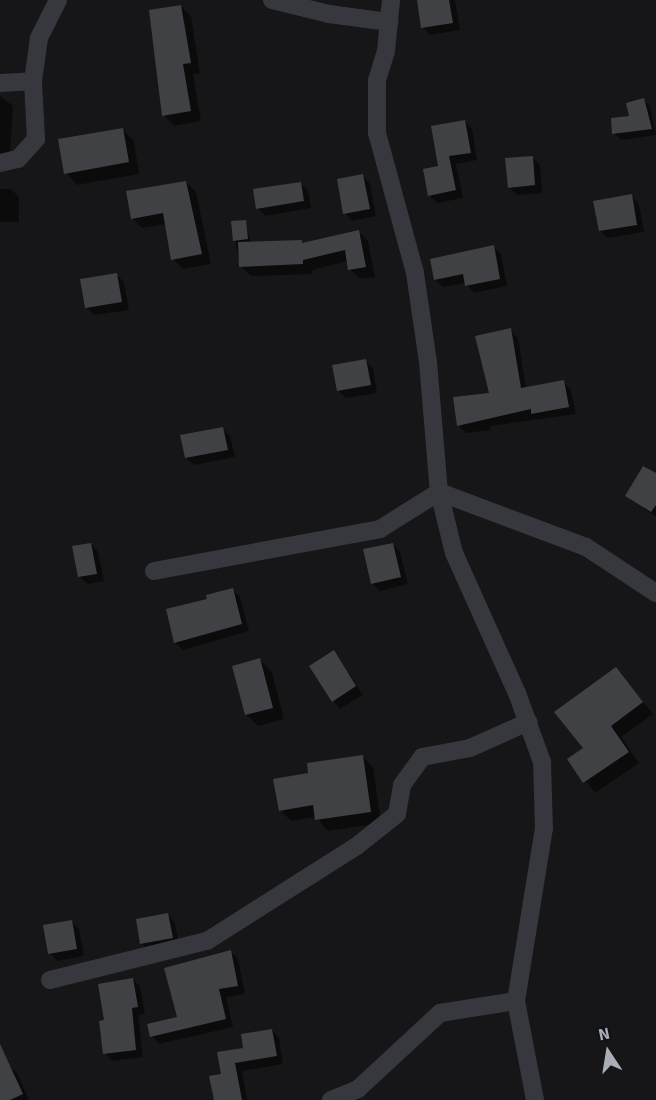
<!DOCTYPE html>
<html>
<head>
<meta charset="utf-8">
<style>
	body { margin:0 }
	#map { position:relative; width:656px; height:1100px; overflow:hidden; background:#161618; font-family:Signika,sans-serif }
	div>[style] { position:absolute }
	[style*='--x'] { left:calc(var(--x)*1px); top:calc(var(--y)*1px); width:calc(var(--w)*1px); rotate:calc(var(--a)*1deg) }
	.shadow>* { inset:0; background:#0007 }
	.building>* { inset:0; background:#404145 }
	.minor>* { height:18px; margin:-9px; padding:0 9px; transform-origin:9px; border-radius:9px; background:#37383d }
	span { translate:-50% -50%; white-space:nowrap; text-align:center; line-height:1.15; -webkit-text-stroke:4.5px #111113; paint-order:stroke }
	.north { position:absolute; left:578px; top:1022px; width:60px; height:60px; -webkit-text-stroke:4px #111113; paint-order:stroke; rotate:348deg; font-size:16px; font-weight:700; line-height:24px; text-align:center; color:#a8adb8 }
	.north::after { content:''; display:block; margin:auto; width:21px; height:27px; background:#a8adb8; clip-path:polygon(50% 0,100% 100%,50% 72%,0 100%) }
</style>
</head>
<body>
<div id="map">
	<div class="shadow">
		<i style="clip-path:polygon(418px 0,455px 0,460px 30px,430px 35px,423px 27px)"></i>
		<i style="clip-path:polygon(181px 6px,191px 17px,200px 73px,193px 74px,201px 121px,174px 126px,164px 115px)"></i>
		<i style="clip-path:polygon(0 96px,13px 106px,10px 154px,0 154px)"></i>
		<i style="clip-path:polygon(644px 100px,650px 107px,656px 135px,621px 140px,614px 133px)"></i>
		<i style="clip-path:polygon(464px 121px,472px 129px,477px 160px,456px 164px,463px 198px,437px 203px,429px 195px)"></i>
		<i style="clip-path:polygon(122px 129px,134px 141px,139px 174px,77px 185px,66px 173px)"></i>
		<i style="clip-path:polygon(532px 157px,540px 165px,542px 193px,517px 195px,509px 187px)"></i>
		<i style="clip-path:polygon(363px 176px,370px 184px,376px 216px,352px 221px,345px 213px)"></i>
		<i style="clip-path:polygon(186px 182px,196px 192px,211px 264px,183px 269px,173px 259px,166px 224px,142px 228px,132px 218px)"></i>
		<i style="clip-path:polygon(300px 183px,308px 191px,311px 208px,265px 216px,258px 208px)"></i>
		<i style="clip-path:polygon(0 189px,11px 189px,19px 197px,19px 222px,0 222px)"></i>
		<i style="clip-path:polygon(632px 196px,639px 204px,644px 232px,608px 238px,600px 231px)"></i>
		<i style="clip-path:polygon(245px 221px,251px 243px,305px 244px,358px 231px,368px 241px,375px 277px,360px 279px,350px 269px,348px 261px,312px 270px,313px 274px,251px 276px,240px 266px,235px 240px)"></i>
		<i style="clip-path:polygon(494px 247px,501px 254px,507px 286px,474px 293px,466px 283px,443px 287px,435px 280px)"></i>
		<i style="clip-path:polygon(116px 274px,124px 282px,129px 310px,94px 315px,87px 308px)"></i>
		<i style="clip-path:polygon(510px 330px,518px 338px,526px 389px,564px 382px,571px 390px,576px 414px,490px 426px,490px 430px,466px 433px,458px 425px,491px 394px)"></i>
		<i style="clip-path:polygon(365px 361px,373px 368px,377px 393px,346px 398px,338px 391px)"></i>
		<i style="clip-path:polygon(223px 429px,230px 436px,235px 457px,194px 465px,186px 458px)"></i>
		<i style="clip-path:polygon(656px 475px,656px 517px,626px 496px)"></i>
		<i style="clip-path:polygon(91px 544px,98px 552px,104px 581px,88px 584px,80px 577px)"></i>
		<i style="clip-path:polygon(392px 544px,400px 552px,408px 584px,380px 591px,372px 583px)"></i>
		<i style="clip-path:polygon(232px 590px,240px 597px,249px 631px,183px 650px,175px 642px)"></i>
		<i style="clip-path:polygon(334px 652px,363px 695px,340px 709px,333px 701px)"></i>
		<i style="clip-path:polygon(260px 660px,272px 672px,284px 719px,258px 726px,246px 714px)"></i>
		<i style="clip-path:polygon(616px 669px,653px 714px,621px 737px,639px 763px,595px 793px,569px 760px,585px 749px)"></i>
		<i style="clip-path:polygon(362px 756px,373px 767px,381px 823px,328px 831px,316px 817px,291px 821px,280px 810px,310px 775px)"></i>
		<i style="clip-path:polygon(168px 915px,175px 923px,179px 945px,149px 951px,141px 943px)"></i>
		<i style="clip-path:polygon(71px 921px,79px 929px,84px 956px,57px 961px,50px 953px)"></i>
		<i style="clip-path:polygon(231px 952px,238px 959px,245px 994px,226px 997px,233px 1027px,159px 1044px,152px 1036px,179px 1018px)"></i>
		<i style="clip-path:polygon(133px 979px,140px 987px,145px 1014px,138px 1015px,143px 1057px,112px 1061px,105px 1053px,106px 1021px)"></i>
		<i style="clip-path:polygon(272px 1030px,279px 1038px,283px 1064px,242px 1071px,247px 1100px,215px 1100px,222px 1075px,245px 1049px)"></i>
		<i style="clip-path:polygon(9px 1066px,17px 1073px,29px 1100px,0 1100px,0 1070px)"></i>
	</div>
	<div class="building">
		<i style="clip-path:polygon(417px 0,449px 0,453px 23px,421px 28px)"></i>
		<i style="clip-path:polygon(181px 5px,191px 63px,183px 64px,191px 111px,162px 116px,149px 10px)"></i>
		<i style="clip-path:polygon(644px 98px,652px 129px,612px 134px,611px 118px,629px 116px,626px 103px)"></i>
		<i style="clip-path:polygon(465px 120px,471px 153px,449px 156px,456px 190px,428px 196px,423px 169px,438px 166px,431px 126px)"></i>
		<i style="clip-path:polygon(123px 128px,129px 162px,64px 174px,58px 139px)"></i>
		<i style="clip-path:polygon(533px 156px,535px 185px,508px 188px,505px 158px)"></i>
		<i style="clip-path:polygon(363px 174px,370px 209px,343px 214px,337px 179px)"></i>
		<i style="clip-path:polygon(186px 181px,202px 254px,171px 260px,163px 213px,131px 219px,126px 191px)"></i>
		<i style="clip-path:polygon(301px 182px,304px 201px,256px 209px,253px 189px)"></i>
		<i style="clip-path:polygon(632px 194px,637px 225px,599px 231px,593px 201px)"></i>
		<i style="clip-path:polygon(246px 220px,248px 239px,233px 241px,231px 221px)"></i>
		<i style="clip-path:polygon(359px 230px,366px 267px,348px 270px,345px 250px,303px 260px,303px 264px,239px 267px,238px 242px,302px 240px,302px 243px)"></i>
		<i style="clip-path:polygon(494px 245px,500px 279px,465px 286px,463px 274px,434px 280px,430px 259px)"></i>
		<i style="clip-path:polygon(117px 273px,122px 302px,85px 308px,80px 279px)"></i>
		<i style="clip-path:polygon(511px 328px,521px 388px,564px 380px,569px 407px,531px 414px,531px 409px,457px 426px,453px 397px,489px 393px,475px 336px)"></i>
		<i style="clip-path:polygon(366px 359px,371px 385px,337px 391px,332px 365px)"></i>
		<i style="clip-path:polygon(223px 427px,228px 450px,185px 458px,180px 435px)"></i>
		<i style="clip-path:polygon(643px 466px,656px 473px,656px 505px,651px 512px,625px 496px)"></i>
		<i style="clip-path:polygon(91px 543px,97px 574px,78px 577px,72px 546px)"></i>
		<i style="clip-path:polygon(393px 543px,401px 577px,371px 584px,363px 549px)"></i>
		<i style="clip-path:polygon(233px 588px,242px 624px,174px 643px,166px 609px,207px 599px,206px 595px)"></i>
		<i style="clip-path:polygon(334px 650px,356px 686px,332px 702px,309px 666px)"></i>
		<i style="clip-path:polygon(260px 658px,273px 708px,245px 715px,232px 666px)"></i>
		<i style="clip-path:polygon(616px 667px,643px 702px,611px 726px,629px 752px,583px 783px,567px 759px,583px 748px,554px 712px)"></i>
		<i style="clip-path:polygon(363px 755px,371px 812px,315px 820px,313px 805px,279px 811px,273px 779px,308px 773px,307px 763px)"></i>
		<i style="clip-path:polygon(168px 913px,173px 938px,140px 944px,136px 919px)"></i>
		<i style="clip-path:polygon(72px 920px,77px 949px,48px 954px,43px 925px)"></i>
		<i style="clip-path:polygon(231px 950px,238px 986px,219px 989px,226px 1019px,150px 1037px,147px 1024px,177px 1017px,164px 968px)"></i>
		<i style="clip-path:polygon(133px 978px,138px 1007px,132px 1008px,136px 1050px,103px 1054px,99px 1021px,104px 1020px,98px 984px)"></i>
		<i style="clip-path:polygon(272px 1029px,277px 1056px,235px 1063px,242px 1100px,214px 1100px,209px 1076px,221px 1074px,217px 1052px,243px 1048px,241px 1034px)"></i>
		<i style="clip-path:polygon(0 1044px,23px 1094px,10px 1100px,0 1100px)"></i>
	</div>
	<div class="minor">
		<i style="--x:272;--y:0;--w:59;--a:13.8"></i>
		<i style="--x:329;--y:14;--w:61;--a:7.6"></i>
		<i style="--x:391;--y:0;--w:51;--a:95.6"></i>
		<i style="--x:386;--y:51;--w:30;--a:107"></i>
		<i style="--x:377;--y:80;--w:53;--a:90"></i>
		<i style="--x:377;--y:133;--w:145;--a:74.8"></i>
		<i style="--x:415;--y:273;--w:90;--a:81.7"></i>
		<i style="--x:428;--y:362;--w:130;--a:85.2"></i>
		<i style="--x:439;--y:492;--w:63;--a:76.2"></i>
		<i style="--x:454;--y:553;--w:154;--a:65.8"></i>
		<i style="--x:517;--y:693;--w:73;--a:70.1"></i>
		<i style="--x:542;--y:762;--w:66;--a:88.3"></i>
		<i style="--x:544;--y:828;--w:175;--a:99.2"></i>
		<i style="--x:516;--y:1001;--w:101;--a:79.1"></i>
		<i style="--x:0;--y:83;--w:33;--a:-3"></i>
		<i style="--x:33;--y:81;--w:43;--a:-82.1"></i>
		<i style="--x:39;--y:38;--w:42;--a:-63.4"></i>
		<i style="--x:0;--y:163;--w:18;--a:-13"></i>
		<i style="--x:18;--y:159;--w:27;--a:-48"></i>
		<i style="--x:36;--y:139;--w:58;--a:-93"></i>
		<i style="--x:154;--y:571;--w:230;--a:-10.5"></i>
		<i style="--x:380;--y:529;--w:70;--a:-32.1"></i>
		<i style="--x:439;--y:492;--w:157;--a:20.5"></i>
		<i style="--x:586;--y:547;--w:84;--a:33.3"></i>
		<i style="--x:50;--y:980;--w:162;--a:-14"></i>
		<i style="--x:207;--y:941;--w:179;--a:-32.4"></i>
		<i style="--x:358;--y:845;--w:50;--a:-38.5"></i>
		<i style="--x:397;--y:814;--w:29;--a:-80"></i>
		<i style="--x:402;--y:785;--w:34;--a:-54"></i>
		<i style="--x:422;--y:757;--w:49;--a:-10.6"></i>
		<i style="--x:470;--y:748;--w:64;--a:-24.1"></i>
		<i style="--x:331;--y:1100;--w:29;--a:-22"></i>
		<i style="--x:358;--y:1089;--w:112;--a:-42.8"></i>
		<i style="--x:440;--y:1013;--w:77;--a:-9"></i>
	</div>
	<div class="north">N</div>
</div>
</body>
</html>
